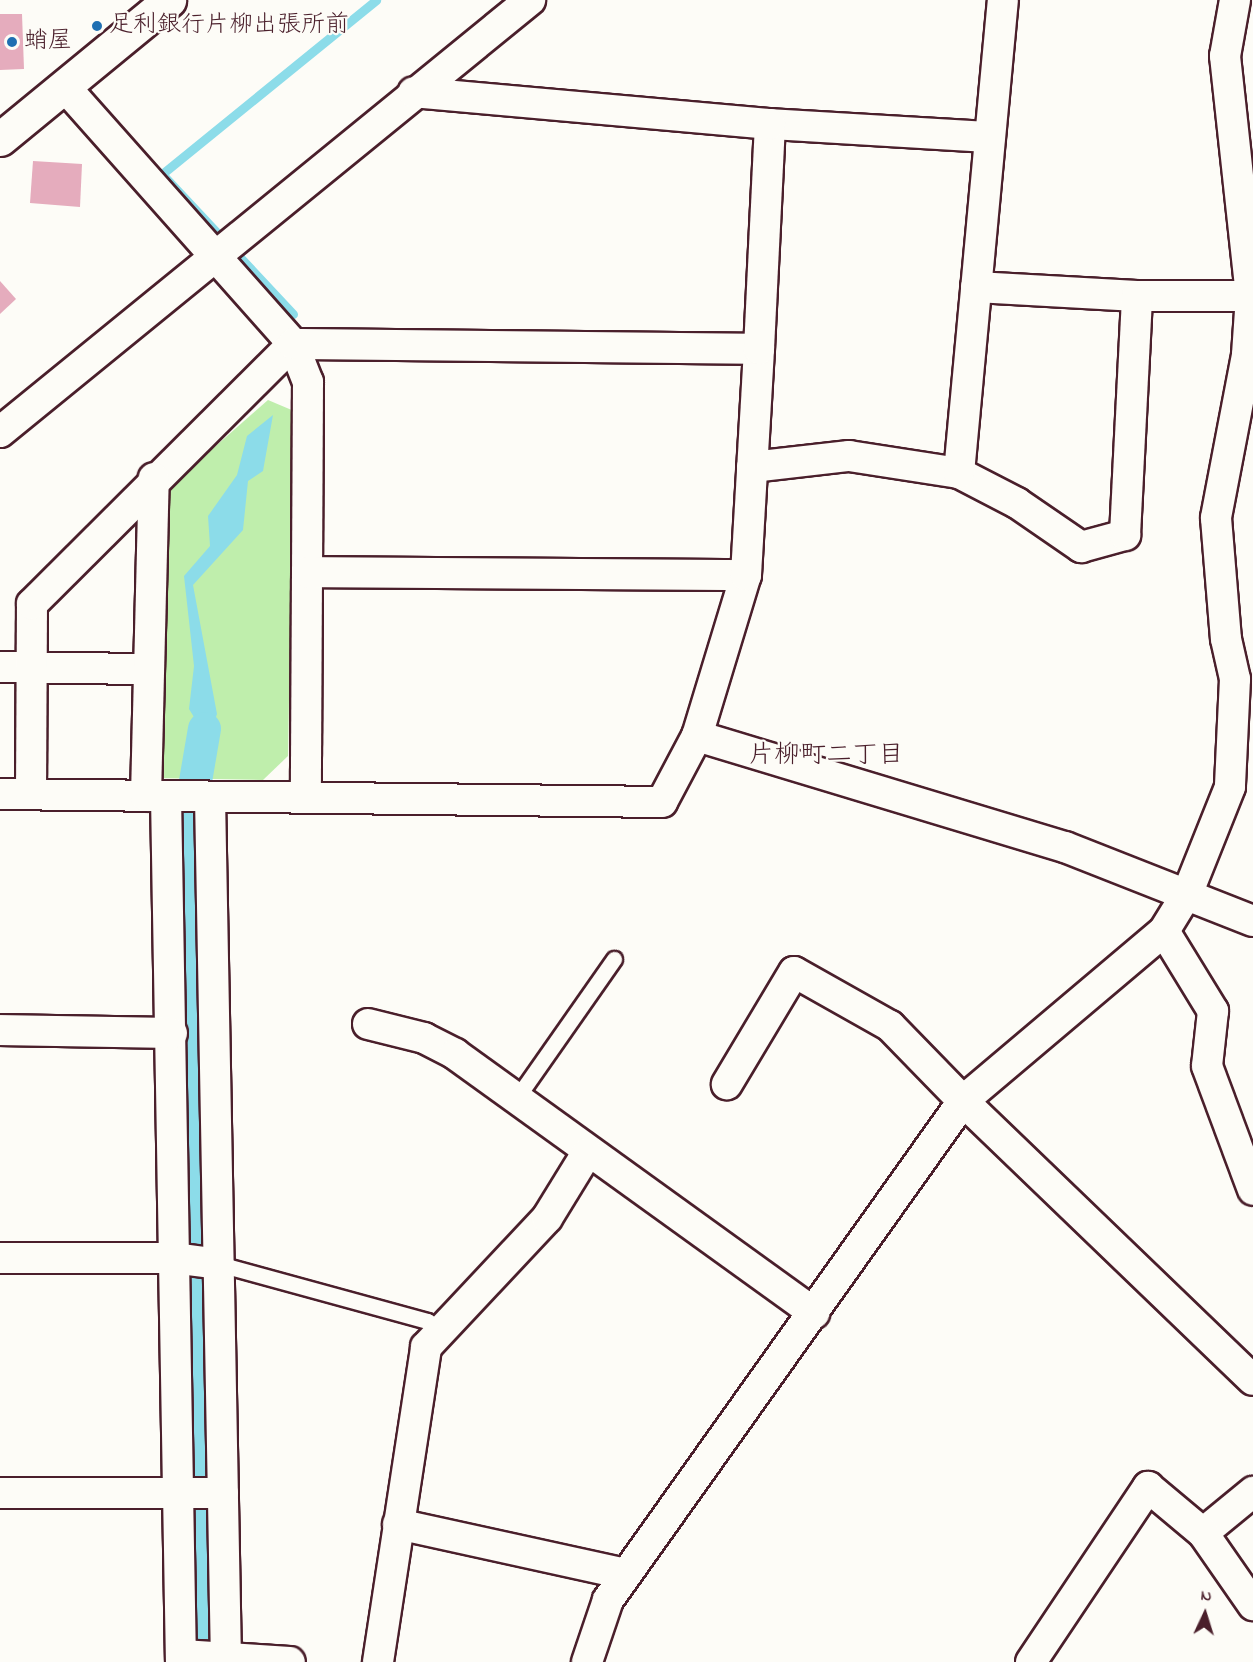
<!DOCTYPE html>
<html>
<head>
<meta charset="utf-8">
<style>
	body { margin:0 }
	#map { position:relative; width:1253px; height:1662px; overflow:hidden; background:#fdfcf7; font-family:"Indie Flower","Klee One",sans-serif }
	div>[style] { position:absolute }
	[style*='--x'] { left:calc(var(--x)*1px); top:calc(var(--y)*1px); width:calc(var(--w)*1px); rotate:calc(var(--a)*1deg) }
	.green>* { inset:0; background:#bfeeac }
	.water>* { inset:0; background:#8cdce9 }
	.stream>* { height:9px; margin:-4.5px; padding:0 4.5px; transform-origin:4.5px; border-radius:4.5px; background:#8cdce9 }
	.canal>* { height:33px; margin:-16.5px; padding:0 16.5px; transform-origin:16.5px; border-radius:16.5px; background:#8cdce9 }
	.building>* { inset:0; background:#e5acbd }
	.roads { filter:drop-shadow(2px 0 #4a1f2b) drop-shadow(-2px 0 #4a1f2b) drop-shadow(0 2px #4a1f2b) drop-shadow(0 -2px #4a1f2b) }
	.lane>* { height:15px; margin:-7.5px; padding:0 7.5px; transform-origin:7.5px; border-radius:7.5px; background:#fdfcf7 }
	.street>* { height:30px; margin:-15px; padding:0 15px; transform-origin:15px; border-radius:15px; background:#fdfcf7 }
	.secondary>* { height:33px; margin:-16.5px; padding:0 16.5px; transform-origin:16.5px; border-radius:16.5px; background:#fdfcf7 }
	.dots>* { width:16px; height:16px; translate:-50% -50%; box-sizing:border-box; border:3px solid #fdfcf7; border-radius:50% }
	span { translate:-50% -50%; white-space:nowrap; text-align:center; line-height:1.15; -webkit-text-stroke:4.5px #fdfcf7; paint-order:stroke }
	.poi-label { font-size:24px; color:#4a1f2b }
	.left { translate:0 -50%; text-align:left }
	.neighbourhood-label { font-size:26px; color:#4a1f2b }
	.north { position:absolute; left:1175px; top:1584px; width:60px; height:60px; -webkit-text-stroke:4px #fdfcf7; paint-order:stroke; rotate:4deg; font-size:16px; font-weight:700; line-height:24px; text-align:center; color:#4a1f2b }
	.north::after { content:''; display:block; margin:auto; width:21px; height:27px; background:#4a1f2b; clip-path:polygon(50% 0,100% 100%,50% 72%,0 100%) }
</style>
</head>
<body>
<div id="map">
	<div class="green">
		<i style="clip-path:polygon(268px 400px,294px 411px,288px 756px,263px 780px,154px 778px,159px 496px)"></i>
	</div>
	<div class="water">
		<i style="clip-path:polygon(273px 415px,263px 471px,248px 481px,243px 530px,193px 585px,217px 714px,212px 728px,200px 727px,189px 709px,194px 666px,184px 576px,210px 546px,208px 516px,237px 475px,247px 436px)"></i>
	</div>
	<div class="stream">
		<i style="--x:293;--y:314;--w:192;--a:-133.1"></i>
		<i style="--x:162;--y:174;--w:276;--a:-39.1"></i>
	</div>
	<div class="canal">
		<i style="--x:203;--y:1662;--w:846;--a:-90.95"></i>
		<i style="--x:189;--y:816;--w:89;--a:-80.3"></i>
	</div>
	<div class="building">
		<i style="clip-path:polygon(0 14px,22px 14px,24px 69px,0 70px)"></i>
		<i style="clip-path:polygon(33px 161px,82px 164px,80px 207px,30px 203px)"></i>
		<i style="clip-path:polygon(0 281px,16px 299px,0 314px)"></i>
	</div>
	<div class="roads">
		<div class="lane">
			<i style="--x:516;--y:1099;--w:171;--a:-55"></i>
			<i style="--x:219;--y:1264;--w:216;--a:15.3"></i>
			<i style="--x:427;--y:1321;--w:17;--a:31"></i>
		</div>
		<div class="street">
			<i style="--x:1235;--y:0;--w:57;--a:100.1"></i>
			<i style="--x:1225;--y:56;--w:241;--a:83.8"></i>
			<i style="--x:1251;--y:296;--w:59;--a:93.9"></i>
			<i style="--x:1247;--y:355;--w:166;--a:100.8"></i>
			<i style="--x:1216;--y:518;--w:121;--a:85.3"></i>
			<i style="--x:1226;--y:639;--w:41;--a:77.3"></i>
			<i style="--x:1235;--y:679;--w:108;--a:92.7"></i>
			<i style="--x:1230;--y:787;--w:113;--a:111.8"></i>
			<i style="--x:1188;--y:892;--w:46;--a:121.6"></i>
			<i style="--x:1164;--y:931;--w:263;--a:139.8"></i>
			<i style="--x:963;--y:1101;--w:402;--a:43.9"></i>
			<i style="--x:65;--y:87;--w:344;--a:48.4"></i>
			<i style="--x:293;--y:344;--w:41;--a:68.5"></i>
			<i style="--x:308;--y:382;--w:416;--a:90.3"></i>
			<i style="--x:770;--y:124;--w:220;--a:3.4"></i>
			<i style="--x:976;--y:287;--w:161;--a:3.2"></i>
			<i style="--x:1137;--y:296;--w:114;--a:0"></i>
			<i style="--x:0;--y:432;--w:684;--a:-39.18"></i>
			<i style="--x:752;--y:467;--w:98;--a:-6.5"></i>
			<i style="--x:849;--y:456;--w:111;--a:8.8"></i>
			<i style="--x:959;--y:473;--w:65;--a:27.3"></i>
			<i style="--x:1017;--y:503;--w:78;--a:34.5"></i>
			<i style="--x:1081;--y:547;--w:46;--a:-15.3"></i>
			<i style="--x:1125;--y:535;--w:239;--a:-87.1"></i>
			<i style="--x:959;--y:473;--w:475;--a:-84.7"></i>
			<i style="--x:307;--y:572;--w:439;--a:0.4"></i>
			<i style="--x:0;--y:667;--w:149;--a:0.8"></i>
			<i style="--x:697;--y:736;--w:384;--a:16.8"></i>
			<i style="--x:1065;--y:847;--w:202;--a:21.5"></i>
			<i style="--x:0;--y:794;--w:662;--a:0.69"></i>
			<i style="--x:662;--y:802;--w:75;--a:-62.1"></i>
			<i style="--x:697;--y:736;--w:168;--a:-73.1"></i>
			<i style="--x:746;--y:575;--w:226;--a:-86.7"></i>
			<i style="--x:31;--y:794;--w:190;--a:-89.7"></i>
			<i style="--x:32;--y:604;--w:368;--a:-44.9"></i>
			<i style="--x:293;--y:344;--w:466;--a:0.6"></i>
			<i style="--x:759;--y:349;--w:225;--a:-87.2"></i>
			<i style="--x:770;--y:124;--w:358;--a:-174.9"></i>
			<i style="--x:146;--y:796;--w:318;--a:-88.6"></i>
			<i style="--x:166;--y:796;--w:866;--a:89.01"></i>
			<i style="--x:210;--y:797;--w:865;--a:88.94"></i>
			<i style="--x:1164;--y:931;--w:94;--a:58.5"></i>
			<i style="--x:1213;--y:1011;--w:55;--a:96.2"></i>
			<i style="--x:1207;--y:1066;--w:132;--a:69.6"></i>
			<i style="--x:368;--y:1024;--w:58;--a:14"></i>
			<i style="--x:424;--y:1038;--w:35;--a:27"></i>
			<i style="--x:455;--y:1054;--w:443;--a:35.8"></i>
			<i style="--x:0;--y:1030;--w:172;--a:1"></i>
			<i style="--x:0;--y:1258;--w:173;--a:0"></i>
			<i style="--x:173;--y:1258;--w:46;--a:7.4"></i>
			<i style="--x:0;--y:1493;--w:223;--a:0"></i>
			<i style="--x:398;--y:1524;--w:233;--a:12.4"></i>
			<i style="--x:1203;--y:1533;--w:65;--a:-39.4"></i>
			<i style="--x:182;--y:1655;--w:108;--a:3.7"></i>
			<i style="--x:378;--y:1662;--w:319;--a:-81.3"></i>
			<i style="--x:426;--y:1347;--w:177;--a:-46.8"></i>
			<i style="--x:547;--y:1218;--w:76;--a:-58.4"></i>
			<i style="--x:587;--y:1662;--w:65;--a:-71.3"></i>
			<i style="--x:608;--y:1600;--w:612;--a:-54.57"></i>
			<i style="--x:963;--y:1101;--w:105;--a:-134.2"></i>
			<i style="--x:890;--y:1026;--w:110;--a:-150.6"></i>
			<i style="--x:794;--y:972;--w:131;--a:120.9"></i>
			<i style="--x:1031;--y:1662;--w:211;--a:-56.2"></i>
			<i style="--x:1148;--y:1487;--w:72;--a:39.9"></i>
			<i style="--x:1203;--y:1533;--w:88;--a:55.2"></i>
		</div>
		<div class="secondary">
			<i style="--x:0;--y:139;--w:219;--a:-39.4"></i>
		</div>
	</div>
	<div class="dots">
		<i style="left:97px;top:26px;background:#1f6fb2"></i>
		<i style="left:12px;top:42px;background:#1f6fb2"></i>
	</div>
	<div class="poi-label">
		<span class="left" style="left:109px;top:26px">足利銀行片柳出張所前</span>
		<span class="left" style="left:24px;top:42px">蛸屋</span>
	</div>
	<div class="neighbourhood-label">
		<span style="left:826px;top:757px">片柳町二丁目</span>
	</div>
	<div class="north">N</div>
</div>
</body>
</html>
